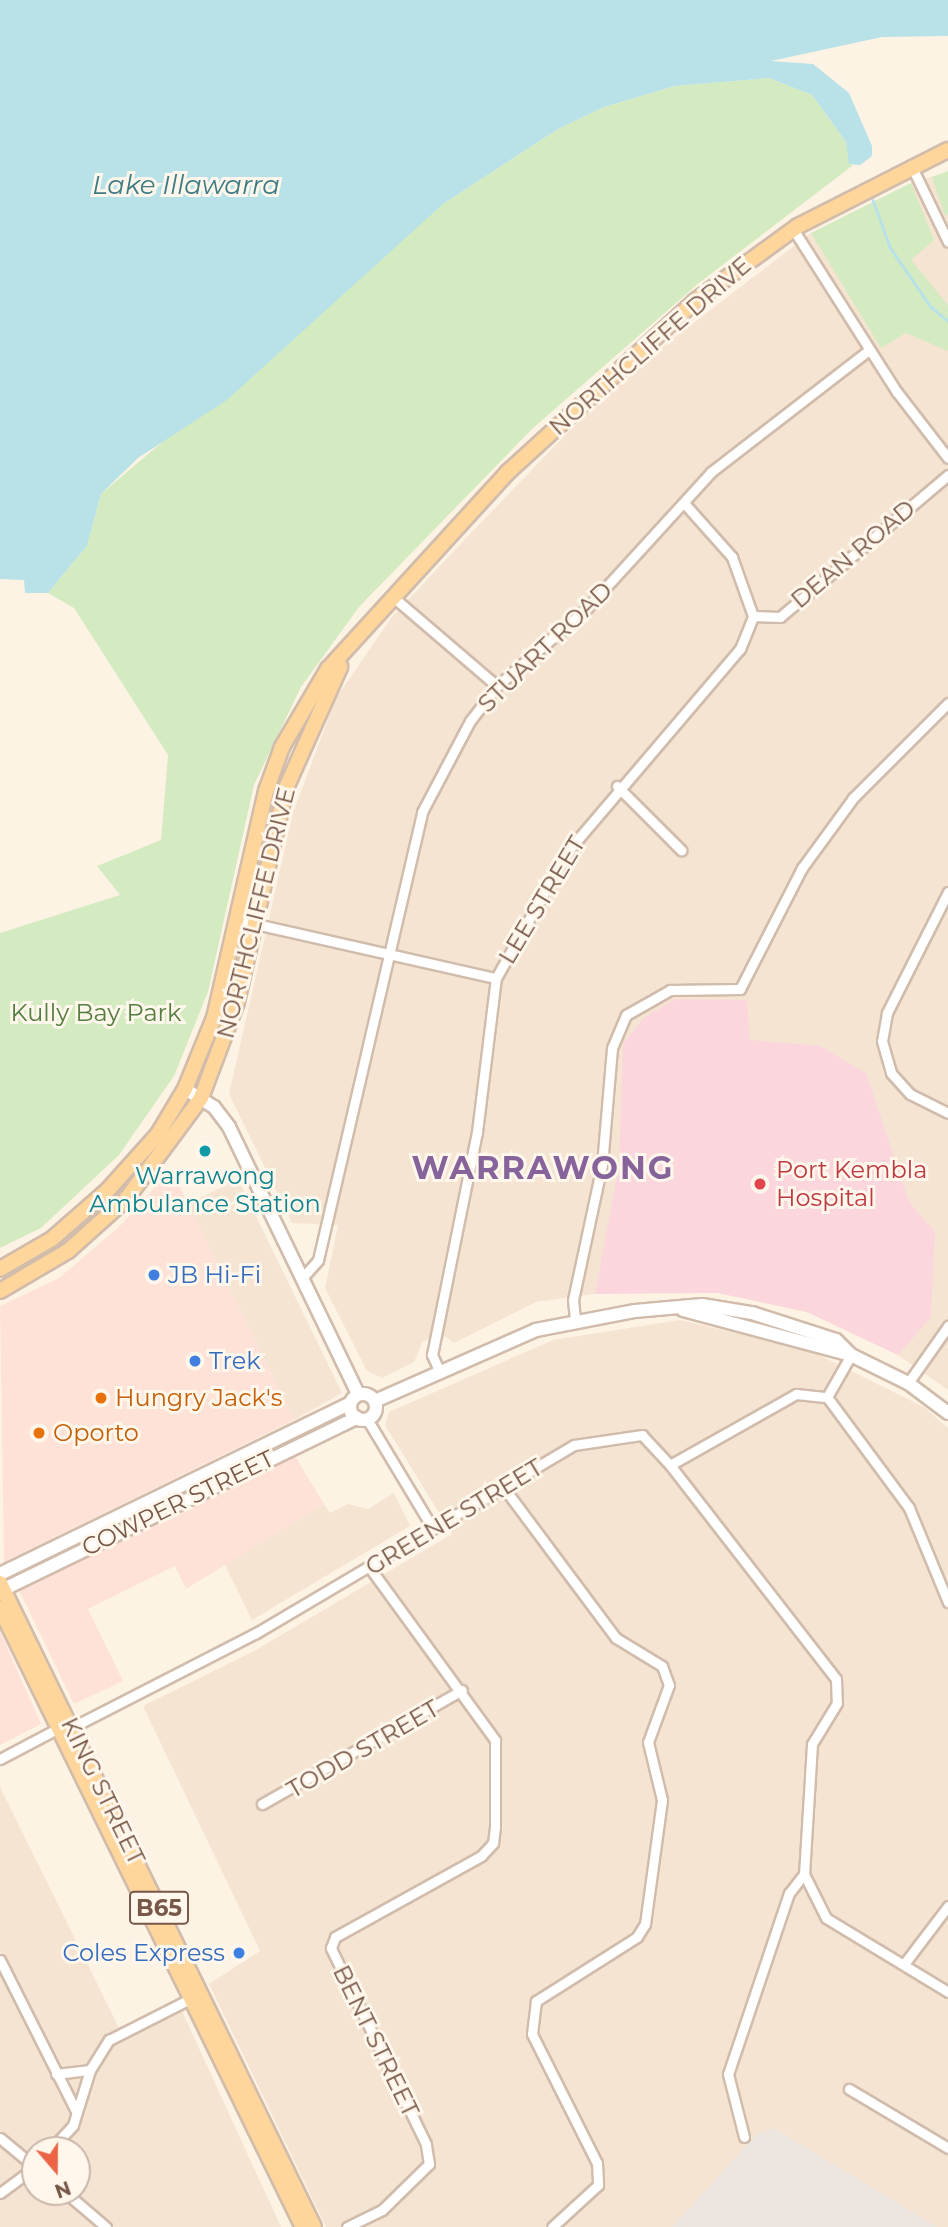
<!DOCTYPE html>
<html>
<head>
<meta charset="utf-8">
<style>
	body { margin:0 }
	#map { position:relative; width:948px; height:2227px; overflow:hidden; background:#fdf3e4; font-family:Montserrat,sans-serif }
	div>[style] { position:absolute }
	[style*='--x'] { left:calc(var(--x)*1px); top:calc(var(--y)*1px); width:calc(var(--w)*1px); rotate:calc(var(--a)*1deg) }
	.residential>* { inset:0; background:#f5e4d2 }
	.commercial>* { inset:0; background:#fee2d8 }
	.industrial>* { inset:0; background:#ede5df }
	.medical>* { inset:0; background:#fbd7dd }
	.green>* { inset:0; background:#d4ebc2 }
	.water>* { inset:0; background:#b8e2e8 }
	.stream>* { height:2.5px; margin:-1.25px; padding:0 1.25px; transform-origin:1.25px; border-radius:1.25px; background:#b8e2e8 }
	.roads { filter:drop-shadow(2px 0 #d1bcac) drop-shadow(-2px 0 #d1bcac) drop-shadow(0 2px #d1bcac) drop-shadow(0 -2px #d1bcac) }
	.street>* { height:9px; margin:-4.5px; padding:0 4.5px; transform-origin:4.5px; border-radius:4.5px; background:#fff }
	.secondary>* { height:12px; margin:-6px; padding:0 6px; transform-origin:6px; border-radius:6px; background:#fff }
	.secondary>.ring { margin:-6px; padding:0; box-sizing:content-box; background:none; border:12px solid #fff; border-radius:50% }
	.primary>* { height:14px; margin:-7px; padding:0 7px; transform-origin:7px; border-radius:7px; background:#fed59a }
	.dots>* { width:19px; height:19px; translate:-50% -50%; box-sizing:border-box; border:4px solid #fff7eb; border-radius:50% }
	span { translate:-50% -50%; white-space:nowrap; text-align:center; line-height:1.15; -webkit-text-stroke:6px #fff7eb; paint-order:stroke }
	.shield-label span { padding:2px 5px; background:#fff7eb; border:2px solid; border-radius:5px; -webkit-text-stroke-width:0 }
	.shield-label { font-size:23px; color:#775748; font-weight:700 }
	.street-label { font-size:24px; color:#775748 }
	.park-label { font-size:24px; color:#547d40 }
	.health-label { font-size:24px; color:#be3a42 }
	.left { translate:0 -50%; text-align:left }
	.culture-label { font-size:24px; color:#0d838f }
	.shop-label { font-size:24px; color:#366cbe }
	.right { translate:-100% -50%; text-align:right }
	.food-label { font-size:24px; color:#c56008 }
	.water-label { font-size:26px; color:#3f7b84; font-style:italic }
	.district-label { font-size:32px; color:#86649b; font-weight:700; letter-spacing:2px }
	.north { position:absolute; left:21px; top:2136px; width:70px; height:70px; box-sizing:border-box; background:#fff7eb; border:2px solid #c9b7aa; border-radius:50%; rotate:160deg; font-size:19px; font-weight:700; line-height:28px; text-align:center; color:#775748 }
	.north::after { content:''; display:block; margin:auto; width:24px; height:32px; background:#ec6445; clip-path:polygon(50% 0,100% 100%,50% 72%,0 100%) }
</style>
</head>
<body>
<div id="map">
	<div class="residential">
		<i style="clip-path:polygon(948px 172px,948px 1390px,898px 1355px,807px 1312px,718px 1293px,629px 1289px,536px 1302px,454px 1343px,446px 1337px,423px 1341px,414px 1362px,382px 1378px,367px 1371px,325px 1288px,338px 1225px,292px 1223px,229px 1094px,293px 813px,336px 698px,392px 617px,470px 534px,579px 421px,666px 344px,811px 233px,911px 183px)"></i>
		<i style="clip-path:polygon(238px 1179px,342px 1393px,294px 1420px,188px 1204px)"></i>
		<i style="clip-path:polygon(680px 1320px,809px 1350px,924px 1407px,948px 1428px,948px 2227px,927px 2227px,777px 2130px,748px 2146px,673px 2227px,326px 2227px,209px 1984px,260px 1951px,143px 1706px,256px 1650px,452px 1534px,385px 1425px,389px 1412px,553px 1340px)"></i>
		<i style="clip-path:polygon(394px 1493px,410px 1526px,252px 1620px,223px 1561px,324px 1504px,330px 1513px,348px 1504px,368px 1509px)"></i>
		<i style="clip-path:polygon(evenodd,0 1787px,124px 2038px,182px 2011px,281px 2227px,0 2227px,0 1787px,35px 2150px,77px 2150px,77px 2192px,35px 2192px,35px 2150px)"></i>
	</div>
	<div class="commercial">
		<i style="clip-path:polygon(171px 1169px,294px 1420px,4px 1562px,0 1306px,59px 1278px,120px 1226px)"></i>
		<i style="clip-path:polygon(295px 1456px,324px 1504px,186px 1589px,175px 1566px,88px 1609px,123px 1681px,74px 1704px,19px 1590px)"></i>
		<i style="clip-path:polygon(0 1631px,41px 1724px,0 1745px)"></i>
	</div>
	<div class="industrial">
		<i style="clip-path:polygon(774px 2128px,937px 2227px,672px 2227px,757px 2134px)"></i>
	</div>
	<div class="medical">
		<i style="clip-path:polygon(675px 999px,747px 1000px,750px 1040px,820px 1046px,866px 1073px,909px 1202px,935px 1232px,931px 1317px,898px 1355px,807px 1312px,718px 1293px,595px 1294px,619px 1165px,623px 1043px,644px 1018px)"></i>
	</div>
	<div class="green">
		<i style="clip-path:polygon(769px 78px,812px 95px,846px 142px,852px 166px,699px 283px,532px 429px,359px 607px,301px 687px,254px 785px,208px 992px,174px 1076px,119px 1155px,41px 1228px,0 1248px,0 933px,120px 895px,97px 866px,161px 840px,168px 755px,74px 608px,48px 593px,87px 546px,101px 494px,443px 204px,558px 129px,604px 107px,675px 86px)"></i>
		<i style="clip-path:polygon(948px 171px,948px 213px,945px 216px,932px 177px)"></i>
		<i style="clip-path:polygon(911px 183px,934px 240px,911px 260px,948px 305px,948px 351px,906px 333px,881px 348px,811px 233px)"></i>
	</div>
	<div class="water">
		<i style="clip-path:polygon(0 0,948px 0,948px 36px,882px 37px,771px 61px,813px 64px,849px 93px,872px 146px,872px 156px,860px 165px,849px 164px,846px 142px,812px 95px,769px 78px,675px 86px,604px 107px,558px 129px,443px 204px,227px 400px,138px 458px,101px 494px,87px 546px,71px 565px,48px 593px,25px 593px,24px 580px,0 579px)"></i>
	</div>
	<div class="stream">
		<i style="--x:873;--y:200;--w:50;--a:70.1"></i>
		<i style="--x:890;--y:247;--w:73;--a:55.7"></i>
		<i style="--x:931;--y:307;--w:22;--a:39"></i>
	</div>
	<div class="roads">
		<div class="street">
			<i style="--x:911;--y:165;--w:85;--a:64.3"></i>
			<i style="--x:793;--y:229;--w:193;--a:57.5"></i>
			<i style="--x:897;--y:392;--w:83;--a:52.3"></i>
			<i style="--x:392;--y:596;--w:138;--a:40.6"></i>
			<i style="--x:753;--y:616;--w:27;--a:2"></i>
			<i style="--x:780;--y:617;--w:220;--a:-40.2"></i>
			<i style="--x:617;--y:786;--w:91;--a:45"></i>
			<i style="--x:948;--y:892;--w:136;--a:116.8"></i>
			<i style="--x:887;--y:1013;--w:28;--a:100"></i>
			<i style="--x:882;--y:1041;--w:33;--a:74"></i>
			<i style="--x:891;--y:1073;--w:28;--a:48"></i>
			<i style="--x:910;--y:1094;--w:42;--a:26.6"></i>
			<i style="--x:238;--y:920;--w:264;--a:12.7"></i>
			<i style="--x:302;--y:1278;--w:24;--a:-48"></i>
			<i style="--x:318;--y:1260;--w:460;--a:-76.9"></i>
			<i style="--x:422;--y:812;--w:103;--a:-62.2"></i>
			<i style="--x:470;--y:721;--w:44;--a:-52.4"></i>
			<i style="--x:497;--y:686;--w:119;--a:-40.9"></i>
			<i style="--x:587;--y:608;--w:184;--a:-47.6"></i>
			<i style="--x:711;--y:472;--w:200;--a:-37.7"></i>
			<i style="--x:575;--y:1319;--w:19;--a:-96"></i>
			<i style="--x:573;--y:1300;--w:138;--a:-77.9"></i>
			<i style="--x:602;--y:1165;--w:117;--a:-85.1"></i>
			<i style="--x:612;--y:1048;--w:36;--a:-67"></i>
			<i style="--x:626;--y:1015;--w:51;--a:-29.6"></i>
			<i style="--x:670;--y:990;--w:70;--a:-0.8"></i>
			<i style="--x:740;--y:989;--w:136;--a:-62.9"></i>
			<i style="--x:802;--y:868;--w:87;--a:-53.9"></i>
			<i style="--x:853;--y:798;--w:134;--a:-45"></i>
			<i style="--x:439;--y:1370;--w:17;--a:-115"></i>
			<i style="--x:432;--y:1355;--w:227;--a:-78.6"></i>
			<i style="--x:477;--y:1132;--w:155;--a:-83"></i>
			<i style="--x:496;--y:978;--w:145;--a:-60.6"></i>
			<i style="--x:567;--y:852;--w:267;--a:-49.6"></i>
			<i style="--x:740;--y:649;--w:35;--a:-68"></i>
			<i style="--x:753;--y:616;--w:63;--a:-109.6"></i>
			<i style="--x:732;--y:557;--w:72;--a:-131.6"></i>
			<i style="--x:908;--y:1383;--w:70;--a:-54.9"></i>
			<i style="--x:827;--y:1397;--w:138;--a:53.5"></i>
			<i style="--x:909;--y:1508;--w:102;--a:67.5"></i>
			<i style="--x:367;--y:1419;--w:128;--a:59"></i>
			<i style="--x:670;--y:1465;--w:271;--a:52.2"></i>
			<i style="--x:836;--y:1679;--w:24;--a:88"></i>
			<i style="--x:837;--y:1703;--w:48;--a:121.4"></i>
			<i style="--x:812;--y:1744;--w:130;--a:93.5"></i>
			<i style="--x:804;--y:1874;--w:24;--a:128"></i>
			<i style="--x:789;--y:1893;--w:191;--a:108.6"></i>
			<i style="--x:728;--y:2074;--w:65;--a:75.7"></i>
			<i style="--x:504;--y:1488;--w:187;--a:53.3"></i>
			<i style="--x:616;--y:1638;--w:54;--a:31.3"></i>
			<i style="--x:662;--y:1666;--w:20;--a:70"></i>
			<i style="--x:669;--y:1685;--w:61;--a:110.2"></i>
			<i style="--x:648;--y:1742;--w:60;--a:76.4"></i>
			<i style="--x:662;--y:1800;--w:125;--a:97.8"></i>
			<i style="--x:645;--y:1924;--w:15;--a:122"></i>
			<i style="--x:637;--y:1937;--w:120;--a:147.6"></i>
			<i style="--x:536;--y:2001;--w:33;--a:97"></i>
			<i style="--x:532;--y:2034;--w:144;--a:63.3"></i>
			<i style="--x:597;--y:2163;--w:22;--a:87"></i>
			<i style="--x:598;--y:2185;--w:62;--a:137.6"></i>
			<i style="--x:69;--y:1729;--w:210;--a:-27.2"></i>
			<i style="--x:256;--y:1633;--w:369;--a:-30.6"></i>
			<i style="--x:574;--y:1445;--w:69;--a:-8.4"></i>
			<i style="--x:642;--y:1435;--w:41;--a:47"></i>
			<i style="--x:670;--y:1465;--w:145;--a:-29.4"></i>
			<i style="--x:796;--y:1394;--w:31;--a:6"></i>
			<i style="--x:827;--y:1397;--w:48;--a:-60.3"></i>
			<i style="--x:0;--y:1759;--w:64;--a:-27.8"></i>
			<i style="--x:262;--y:1804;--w:230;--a:-29.7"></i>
			<i style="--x:804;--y:1874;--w:49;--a:63.4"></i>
			<i style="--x:826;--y:1918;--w:143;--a:31.2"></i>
			<i style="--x:0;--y:1960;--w:169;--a:63.3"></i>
			<i style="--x:904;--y:1964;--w:73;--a:-52.8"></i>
			<i style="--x:56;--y:2074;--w:34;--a:-7"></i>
			<i style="--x:849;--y:2089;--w:115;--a:30.8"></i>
			<i style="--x:0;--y:2138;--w:45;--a:39.6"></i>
			<i style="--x:50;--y:2150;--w:34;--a:-47"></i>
			<i style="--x:73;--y:2125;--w:58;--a:-72.8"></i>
			<i style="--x:90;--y:2070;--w:36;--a:-58"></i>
			<i style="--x:109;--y:2040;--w:89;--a:-26.9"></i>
			<i style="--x:188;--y:2000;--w:7;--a:-74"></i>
			<i style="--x:65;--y:2192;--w:54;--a:40.5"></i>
			<i style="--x:0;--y:2193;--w:44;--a:-36.6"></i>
			<i style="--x:347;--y:2227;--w:39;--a:-26"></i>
			<i style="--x:382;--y:2210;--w:66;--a:-44.4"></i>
			<i style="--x:429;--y:2164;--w:20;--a:-99"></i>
			<i style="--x:426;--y:2144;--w:218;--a:-115.9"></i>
			<i style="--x:331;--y:1948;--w:12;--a:-70"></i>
			<i style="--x:335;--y:1937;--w:167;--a:-29"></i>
			<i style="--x:481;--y:1856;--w:18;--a:-47"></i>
			<i style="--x:493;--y:1843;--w:16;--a:-83"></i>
			<i style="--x:495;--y:1827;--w:87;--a:-90"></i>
			<i style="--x:495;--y:1740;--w:213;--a:-126"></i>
		</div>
		<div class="secondary">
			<i style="--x:185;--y:1089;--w:34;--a:32"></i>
			<i style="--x:214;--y:1107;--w:25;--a:53"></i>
			<i style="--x:229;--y:1127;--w:297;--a:64.2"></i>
			<i style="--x:683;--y:1310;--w:174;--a:15"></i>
			<i style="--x:851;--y:1355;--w:64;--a:26.2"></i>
			<i style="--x:908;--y:1383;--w:50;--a:36.9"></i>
			<i class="ring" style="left:350px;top:1394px;width:14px;height:14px"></i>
			<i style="--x:375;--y:1401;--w:176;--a:-23.8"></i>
			<i style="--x:536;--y:1330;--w:101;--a:-10.9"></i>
			<i style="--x:635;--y:1311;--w:67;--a:-5.1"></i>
			<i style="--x:702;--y:1305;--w:51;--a:9.1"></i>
			<i style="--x:752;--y:1313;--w:88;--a:17.8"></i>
			<i style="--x:836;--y:1340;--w:21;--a:45"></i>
			<i style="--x:0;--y:1574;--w:390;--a:-26"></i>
			<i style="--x:0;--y:1591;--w:397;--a:-25.9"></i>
		</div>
		<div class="primary">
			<i style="--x:0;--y:1269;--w:60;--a:-30"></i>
			<i style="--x:52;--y:1239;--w:74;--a:-41.2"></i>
			<i style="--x:108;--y:1190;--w:75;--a:-48.2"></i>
			<i style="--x:158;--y:1134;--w:52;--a:-59"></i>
			<i style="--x:185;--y:1089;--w:77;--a:-67.8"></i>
			<i style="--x:214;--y:1018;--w:233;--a:-77.1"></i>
			<i style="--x:266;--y:791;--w:47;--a:-70"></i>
			<i style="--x:282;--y:747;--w:91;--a:-59.5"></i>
			<i style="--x:328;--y:669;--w:267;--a:-47.6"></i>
			<i style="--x:508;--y:472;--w:253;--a:-42.4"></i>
			<i style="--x:695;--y:301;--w:127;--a:-36.1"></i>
			<i style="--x:798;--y:226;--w:168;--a:-26.9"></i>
			<i style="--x:0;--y:1291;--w:79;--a:-30.5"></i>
			<i style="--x:68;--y:1251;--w:79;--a:-41.9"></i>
			<i style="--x:127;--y:1198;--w:124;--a:-53.5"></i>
			<i style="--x:201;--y:1098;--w:103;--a:-69.4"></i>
			<i style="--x:237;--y:1002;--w:220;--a:-77.1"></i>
			<i style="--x:286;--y:788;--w:133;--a:-65.9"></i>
			<i style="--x:0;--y:1583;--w:716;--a:64.01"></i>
			<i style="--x:0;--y:1608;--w:689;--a:63.92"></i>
		</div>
	</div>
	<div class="dots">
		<i style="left:205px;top:1151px;background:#0f9aa8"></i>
		<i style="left:760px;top:1184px;background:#e0444e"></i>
		<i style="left:154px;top:1275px;background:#3f7fe0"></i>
		<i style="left:195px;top:1361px;background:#3f7fe0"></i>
		<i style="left:101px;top:1398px;background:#e8710a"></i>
		<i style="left:39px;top:1433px;background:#e8710a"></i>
		<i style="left:239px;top:1953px;background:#3f7fe0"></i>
	</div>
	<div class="shield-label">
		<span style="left:159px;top:1908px">B65</span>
	</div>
	<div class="street-label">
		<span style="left:650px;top:346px;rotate:-41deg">NORTHCLIFFE DRIVE</span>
		<span style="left:853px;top:554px;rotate:-40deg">DEAN ROAD</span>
		<span style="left:545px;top:647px;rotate:-44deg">STUART ROAD</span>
		<span style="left:542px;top:900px;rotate:-59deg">LEE STREET</span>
		<span style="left:256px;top:913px;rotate:-76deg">NORTHCLIFFE DRIVE</span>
		<span style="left:178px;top:1503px;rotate:-26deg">COWPER STREET</span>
		<span style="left:454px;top:1517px;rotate:-31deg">GREENE STREET</span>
		<span style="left:363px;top:1749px;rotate:-30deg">TODD STREET</span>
		<span style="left:103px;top:1791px;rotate:64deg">KING STREET</span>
		<span style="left:376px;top:2041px;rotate:64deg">BENT STREET</span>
	</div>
	<div class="park-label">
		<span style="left:96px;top:1013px">Kully Bay Park</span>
	</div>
	<div class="health-label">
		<span class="left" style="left:776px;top:1184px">Port Kembla<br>Hospital</span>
	</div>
	<div class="culture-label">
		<span style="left:205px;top:1190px">Warrawong<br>Ambulance Station</span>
	</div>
	<div class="shop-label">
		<span class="left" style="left:168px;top:1275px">JB Hi-Fi</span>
		<span class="left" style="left:209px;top:1361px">Trek</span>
		<span class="right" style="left:225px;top:1953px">Coles Express</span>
	</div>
	<div class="food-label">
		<span class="left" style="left:115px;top:1398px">Hungry Jack's</span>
		<span class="left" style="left:53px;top:1433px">Oporto</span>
	</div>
	<div class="water-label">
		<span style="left:186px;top:186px">Lake Illawarra</span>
	</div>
	<div class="district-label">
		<span style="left:543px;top:1168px">WARRAWONG</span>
	</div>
	<div class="north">N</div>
</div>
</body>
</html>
